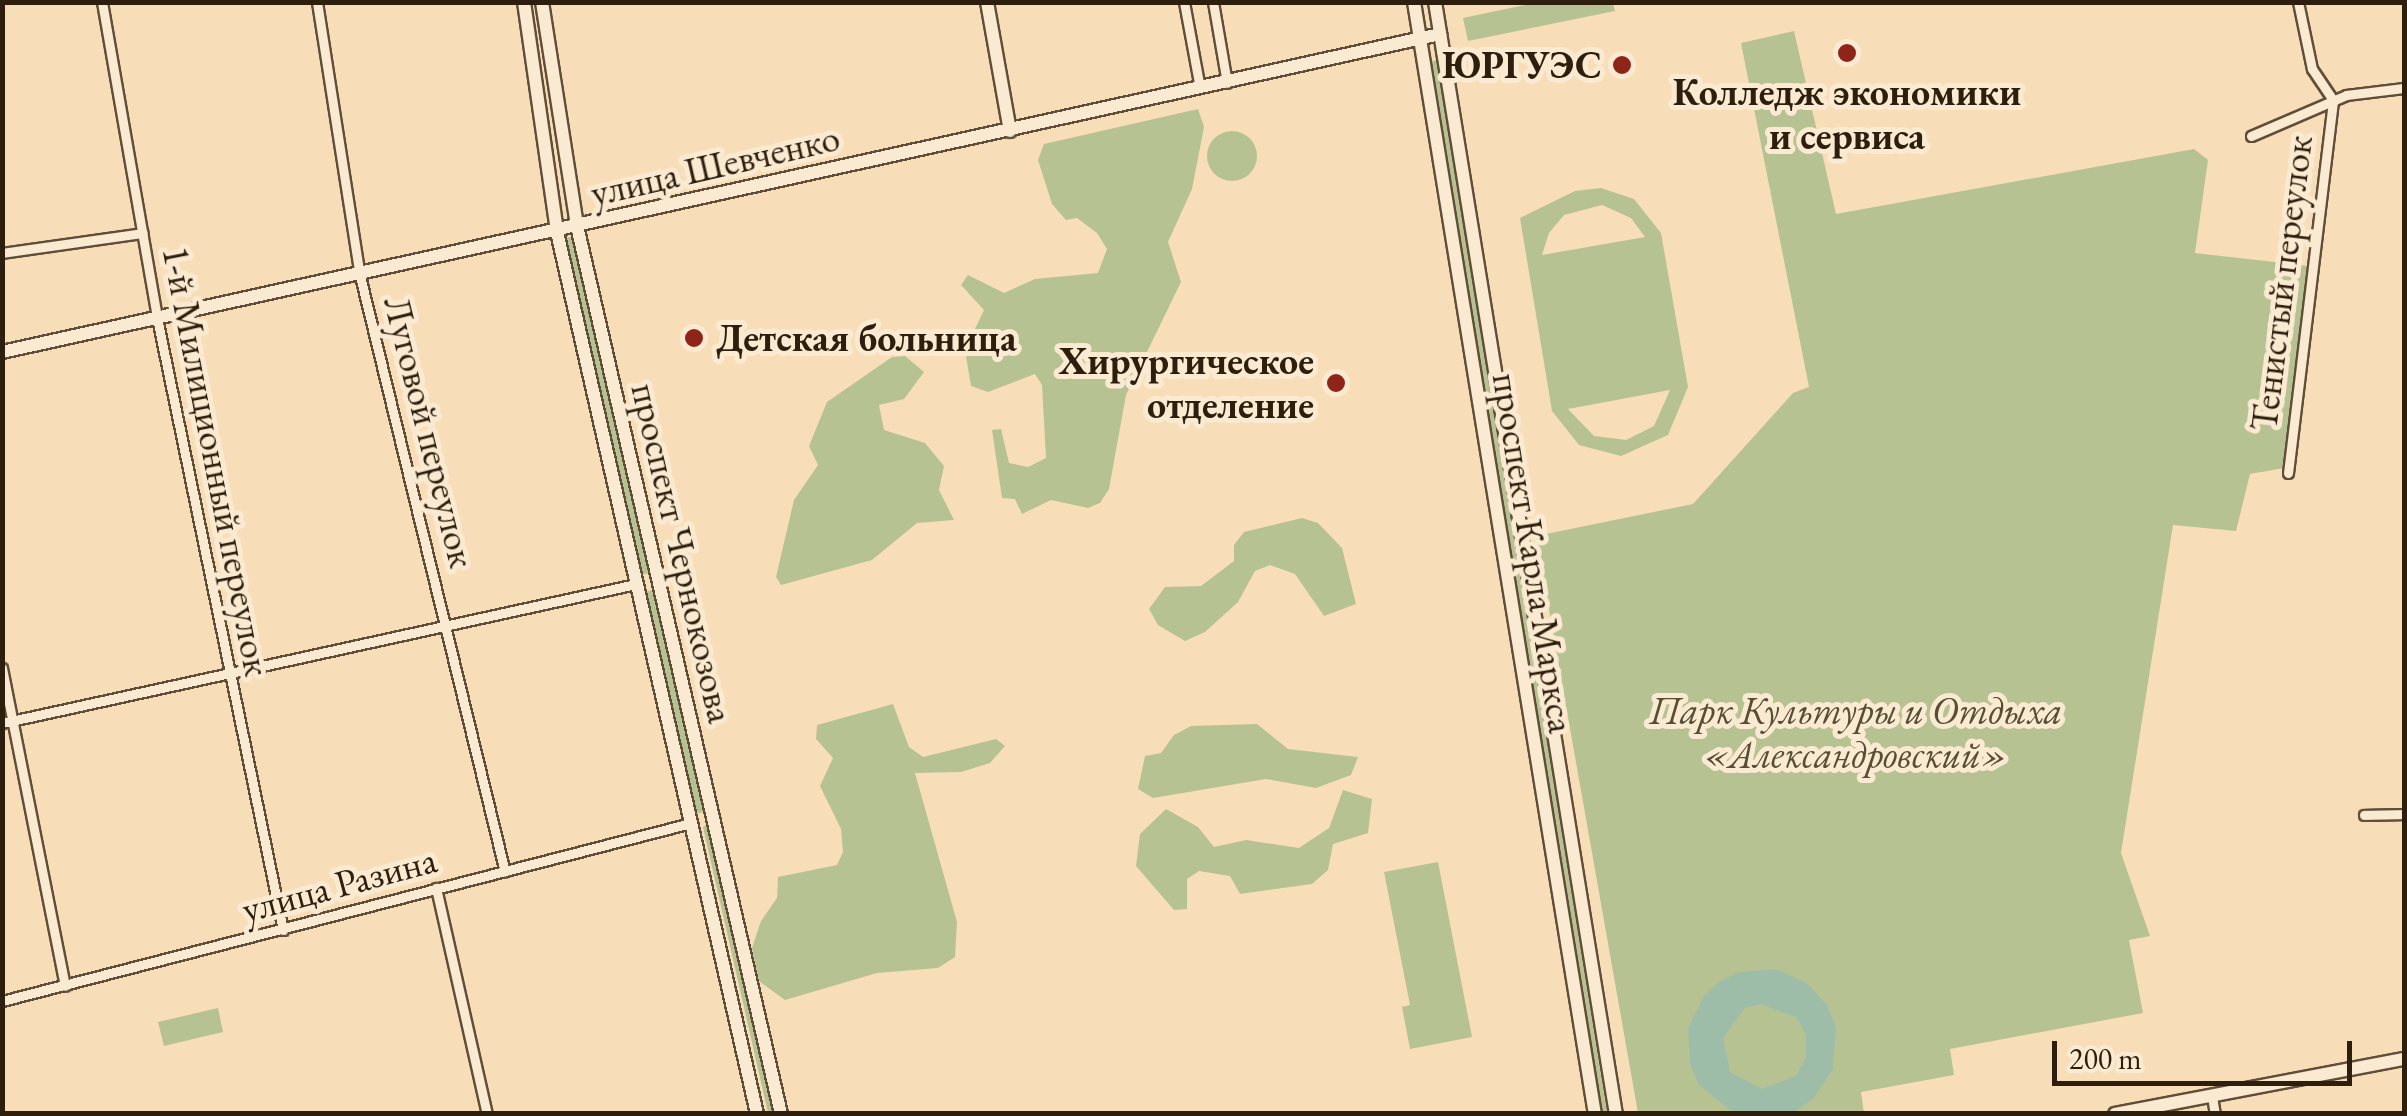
<!DOCTYPE html>
<html>
<head>
<meta charset="utf-8">
<style>
	body { margin:0 }
	#map { position:relative; width:2407px; height:1116px; overflow:hidden; background:#f7deb8; font-family:"EB Garamond",serif }
	div>[style] { position:absolute }
	[style*='--x'] { left:calc(var(--x)*1px); top:calc(var(--y)*1px); width:calc(var(--w)*1px); rotate:calc(var(--a)*1deg) }
	.green>* { inset:0; background:#b7c293 }
	.round { border-radius:50% }
	.water>* { inset:0; background:#9ebda9 }
	.roads { filter:drop-shadow(2px 0 #604e38) drop-shadow(-2px 0 #604e38) drop-shadow(0 2px #604e38) drop-shadow(0 -2px #604e38) }
	.street>* { height:9px; margin:-4.5px; padding:0 4.5px; transform-origin:4.5px; border-radius:4.5px; background:#faead1 }
	.secondary>* { height:12px; margin:-6px; padding:0 6px; transform-origin:6px; border-radius:6px; background:#faead1 }
	.dots>* { width:28px; height:28px; translate:-50% -50%; box-sizing:border-box; border:5px solid #faead1; border-radius:50% }
	span { translate:-50% -50%; white-space:nowrap; text-align:center; line-height:1.15; -webkit-text-stroke:10px #faead1; paint-order:stroke }
	.poi-label { font-size:38px; color:#2d1e0d; font-weight:700 }
	.right { translate:-100% -50%; text-align:right }
	.left { translate:0 -50%; text-align:left }
	.street-label { font-size:38px; color:#2d1e0d }
	.park-label { font-size:38px; color:#564f35; font-style:italic }
	.frame { position:absolute; inset:0; border:5px solid #2d1e0d; pointer-events:none }
	.scale { position:absolute; left:2052px; top:1041px; width:300px; height:45px; box-sizing:border-box; border:5px solid #2d1e0d; border-top:0; padding-left:12px; font-size:30px; line-height:35px; white-space:nowrap; color:#2d1e0d; -webkit-text-stroke:8px #faead1; paint-order:stroke }
</style>
</head>
<body>
<div id="map">
	<div class="green">
		<i style="clip-path:polygon(1539px 2px,1613px 3px,1615px 11px,1468px 41px,1463px 18px)"></i>
		<i style="clip-path:polygon(1794px 31px,1836px 214px,2194px 149px,2208px 160px,2195px 253px,2309px 266px,2284px 468px,2250px 474px,2236px 531px,2173px 525px,2121px 853px,2150px 936px,2129px 940px,2143px 1013px,1950px 1049px,1954px 1075px,1861px 1092px,1864px 1113px,1638px 1113px,1536px 536px,1693px 504px,1793px 393px,1809px 387px,1741px 43px)"></i>
		<i style="clip-path:polygon(1438px 60px,1607px 1113px,1601px 1113px,1432px 61px)"></i>
		<i style="clip-path:polygon(1198px 109px,1204px 127px,1192px 189px,1168px 242px,1181px 282px,1126px 395px,1109px 489px,1100px 503px,1088px 508px,1051px 500px,1022px 514px,1015px 499px,1002px 498px,992px 430px,1001px 429px,1009px 463px,1028px 467px,1046px 458px,1042px 385px,1035px 374px,988px 392px,971px 386px,965px 350px,984px 310px,961px 285px,968px 275px,1004px 293px,1035px 279px,1098px 273px,1107px 249px,1097px 233px,1077px 218px,1066px 220px,1052px 204px,1038px 160px,1044px 144px)"></i>
		<i class="round" style="left:1207px;top:131px;width:50px;height:50px"></i>
		<i style="clip-path:polygon(evenodd,1601px 188px,1634px 199px,1661px 233px,1688px 387px,1668px 435px,1621px 456px,1579px 445px,1552px 411px,1520px 218px,1575px 191px,1601px 188px,1602px 205px,1631px 218px,1645px 237px,1542px 255px,1549px 233px,1564px 215px,1602px 205px,1601px 188px,1670px 390px,1654px 426px,1626px 440px,1594px 436px,1568px 409px,1670px 390px)"></i>
		<i style="clip-path:polygon(574px 236px,649px 573px,641px 575px,562px 239px)"></i>
		<i style="clip-path:polygon(905px 356px,924px 372px,904px 399px,879px 405px,884px 430px,925px 443px,944px 466px,939px 490px,954px 520px,917px 523px,872px 560px,781px 585px,776px 577px,794px 500px,818px 465px,809px 446px,827px 402px,892px 357px)"></i>
		<i style="clip-path:polygon(1302px 518px,1318px 523px,1342px 548px,1356px 604px,1324px 616px,1295px 574px,1270px 565px,1255px 571px,1238px 602px,1205px 632px,1185px 641px,1158px 625px,1149px 609px,1165px 587px,1201px 586px,1234px 561px,1234px 545px,1244px 532px)"></i>
		<i style="clip-path:polygon(657px 589px,705px 812px,693px 814px,645px 592px)"></i>
		<i style="clip-path:polygon(893px 704px,909px 747px,923px 757px,996px 739px,1005px 746px,990px 763px,961px 772px,915px 773px,957px 922px,955px 957px,938px 968px,877px 973px,785px 1000px,759px 981px,752px 948px,761px 921px,777px 898px,778px 877px,837px 865px,843px 852px,841px 829px,820px 786px,833px 758px,816px 739px,817px 725px)"></i>
		<i style="clip-path:polygon(1257px 724px,1288px 749px,1358px 757px,1351px 775px,1316px 788px,1266px 779px,1153px 798px,1138px 789px,1145px 756px,1161px 753px,1174px 735px,1191px 726px)"></i>
		<i style="clip-path:polygon(1343px 790px,1372px 799px,1368px 833px,1333px 844px,1328px 870px,1312px 884px,1240px 894px,1230px 876px,1199px 871px,1187px 879px,1187px 909px,1174px 910px,1136px 866px,1140px 834px,1166px 809px,1198px 827px,1214px 847px,1246px 840px,1299px 848px,1329px 828px)"></i>
		<i style="clip-path:polygon(708px 824px,776px 1113px,768px 1113px,703px 827px)"></i>
		<i style="clip-path:polygon(1438px 862px,1472px 1037px,1410px 1049px,1402px 1007px,1410px 1005px,1384px 872px)"></i>
		<i style="clip-path:polygon(218px 1008px,223px 1032px,164px 1046px,158px 1022px)"></i>
	</div>
	<div class="water">
		<i style="clip-path:polygon(evenodd,1776px 969px,1807px 983px,1827px 1005px,1836px 1028px,1833px 1069px,1813px 1099px,1796px 1111px,1734px 1113px,1699px 1085px,1690px 1064px,1688px 1028px,1704px 996px,1720px 981px,1740px 972px,1776px 969px,1761px 1004px,1797px 1018px,1806px 1035px,1806px 1057px,1796px 1076px,1762px 1089px,1730px 1072px,1723px 1038px,1745px 1008px,1761px 1004px)"></i>
	</div>
	<div class="roads">
		<div class="street">
			<i style="--x:102;--y:2;--w:321;--a:80.1"></i>
			<i style="--x:157;--y:318;--w:625;--a:78.37"></i>
			<i style="--x:317;--y:2;--w:277;--a:81.1"></i>
			<i style="--x:360;--y:276;--w:613;--a:76.33"></i>
			<i style="--x:1184;--y:2;--w:87;--a:79.5"></i>
			<i style="--x:1213;--y:2;--w:82;--a:80.2"></i>
			<i style="--x:2251;--y:136;--w:103;--a:-23.3"></i>
			<i style="--x:2346;--y:95;--w:58;--a:-6.9"></i>
			<i style="--x:2;--y:253;--w:142;--a:-8.1"></i>
			<i style="--x:2288;--y:473;--w:376;--a:-83.1"></i>
			<i style="--x:2333;--y:100;--w:37;--a:-124"></i>
			<i style="--x:2312;--y:69;--w:68;--a:-101.8"></i>
			<i style="--x:2;--y:668;--w:324;--a:78.8"></i>
			<i style="--x:2;--y:723;--w:649;--a:-12.37"></i>
			<i style="--x:2364;--y:815;--w:40;--a:-1.4"></i>
			<i style="--x:436;--y:888;--w:232;--a:77.3"></i>
			<i style="--x:2;--y:1001;--w:712;--a:-14.49"></i>
			<i style="--x:2212;--y:1096;--w:18;--a:81"></i>
		</div>
		<div class="secondary">
			<i style="--x:524;--y:2;--w:232;--a:81.8"></i>
			<i style="--x:557;--y:232;--w:904;--a:77.22"></i>
			<i style="--x:542;--y:2;--w:227;--a:81.1"></i>
			<i style="--x:577;--y:226;--w:911;--a:77.06"></i>
			<i style="--x:987;--y:2;--w:131;--a:79.9"></i>
			<i style="--x:1414;--y:2;--w:1127;--a:80.76"></i>
			<i style="--x:1435;--y:2;--w:1127;--a:80.76"></i>
			<i style="--x:2;--y:352;--w:1473;--a:-12.47"></i>
			<i style="--x:2115;--y:1114;--w:294;--a:-10.8"></i>
		</div>
	</div>
	<div class="dots">
		<i style="left:1847px;top:53px;background:#8f2418"></i>
		<i style="left:1622px;top:65px;background:#8f2418"></i>
		<i style="left:694px;top:338px;background:#8f2418"></i>
		<i style="left:1336px;top:383px;background:#8f2418"></i>
	</div>
	<div class="poi-label">
		<span class="right" style="left:1602px;top:65px">ЮРГУЭС</span>
		<span style="left:1847px;top:114px">Колледж экономики<br>и сервиса</span>
		<span class="left" style="left:716px;top:338px">Детская больница</span>
		<span class="right" style="left:1314px;top:383px">Хирургическое<br>отделение</span>
	</div>
	<div class="street-label">
		<span style="left:715px;top:165px;rotate:-13deg">улица Шевченко</span>
		<span style="left:2281px;top:283px;rotate:-83deg">Тенистый переулок</span>
		<span style="left:430px;top:432px;rotate:76deg">Луговой переулок</span>
		<span style="left:217px;top:461px;rotate:79deg">1-й Милиционный переулок</span>
		<span style="left:683px;top:553px;rotate:77deg">проспект Чернокозова</span>
		<span style="left:1534px;top:553px;rotate:81deg">проспект Карла Маркса</span>
		<span style="left:339px;top:884px;rotate:-15deg">улица Разина</span>
	</div>
	<div class="park-label">
		<span style="left:1856px;top:732px">Парк Культуры и Отдыха<br>«Александровский»</span>
	</div>
	<div class="frame"></div>
	<div class="scale">200 m</div>
</div>
</body>
</html>
